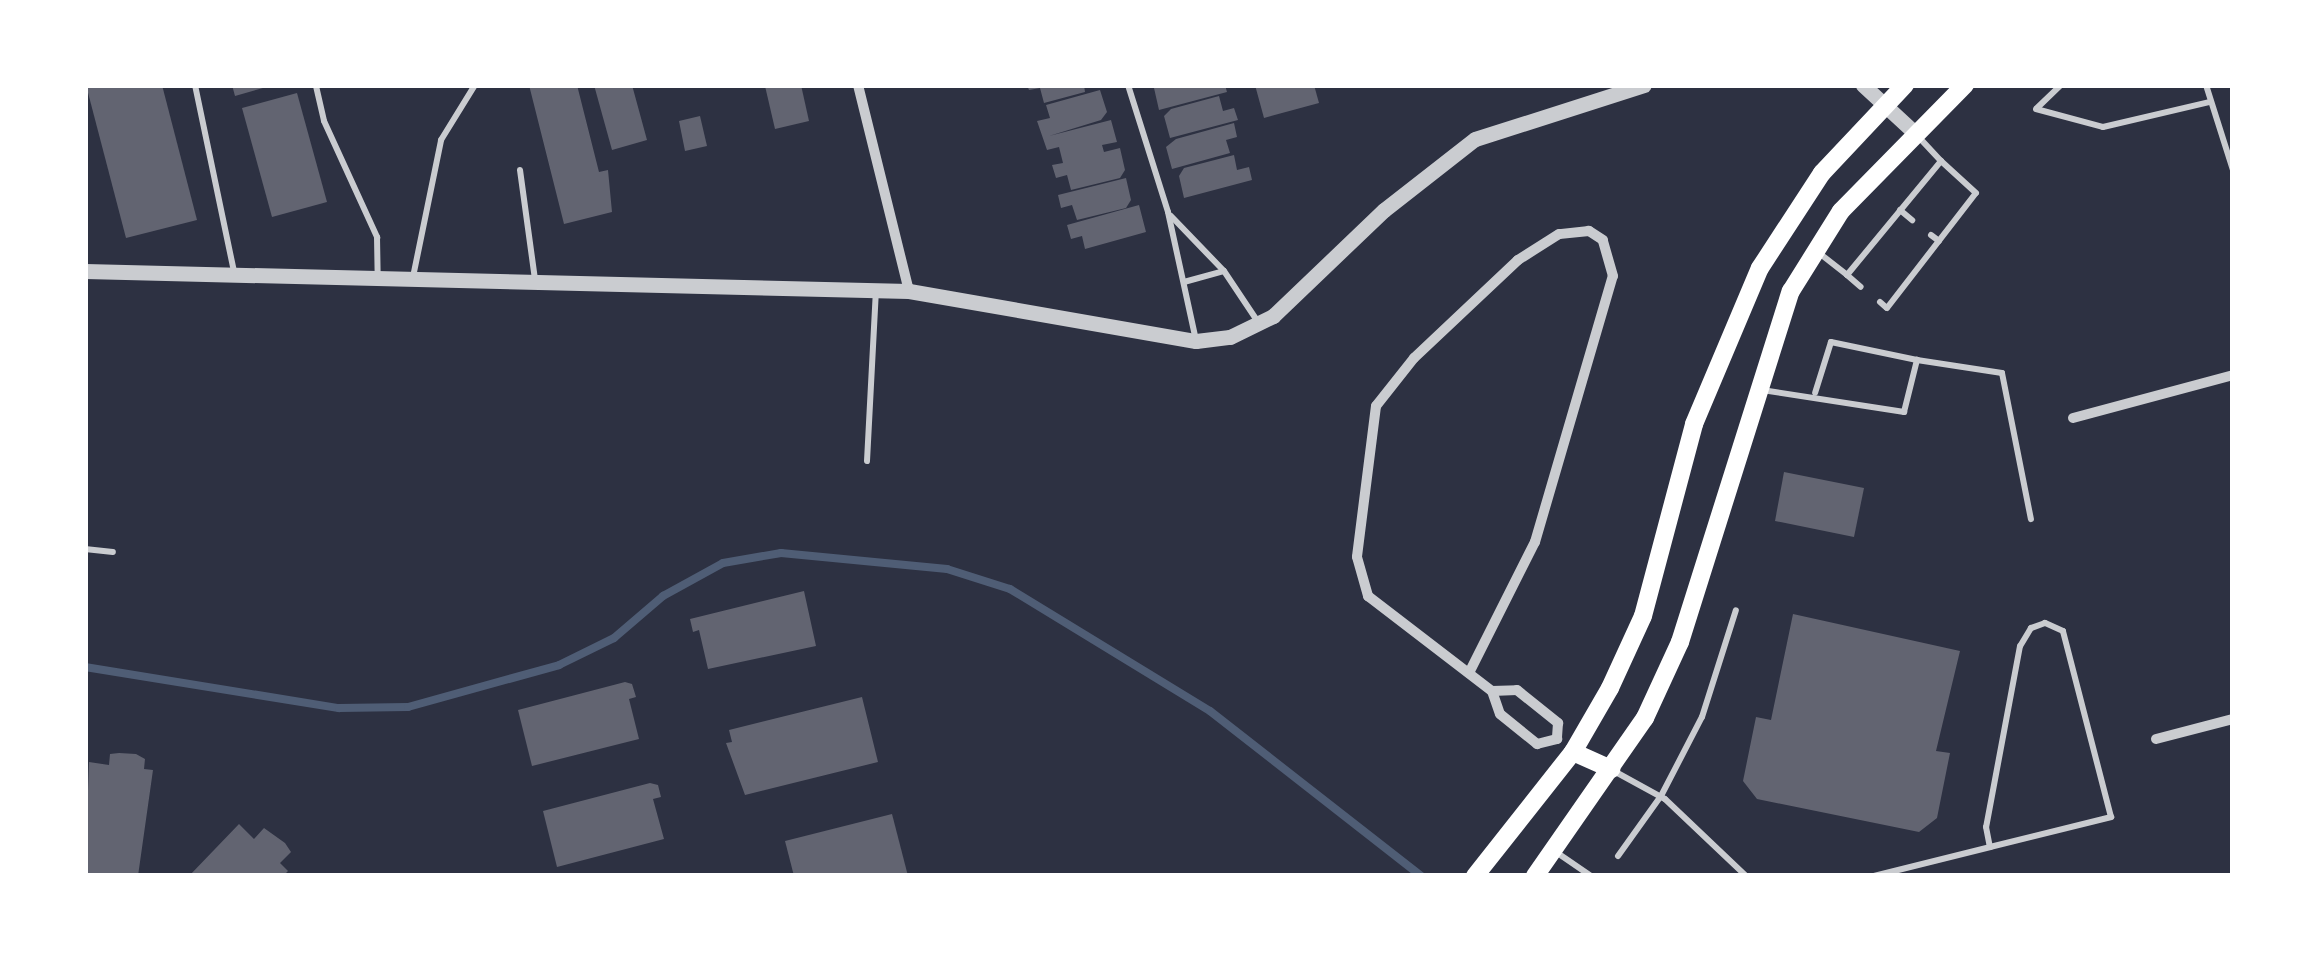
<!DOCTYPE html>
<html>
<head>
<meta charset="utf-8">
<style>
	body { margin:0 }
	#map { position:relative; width:2318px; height:961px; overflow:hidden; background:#2d3142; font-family:"DejaVu Sans",sans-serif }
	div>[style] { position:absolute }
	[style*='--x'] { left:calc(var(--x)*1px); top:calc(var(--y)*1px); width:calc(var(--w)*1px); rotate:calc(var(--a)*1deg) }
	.stream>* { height:8px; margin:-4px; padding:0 4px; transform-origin:4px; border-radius:4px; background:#4f5d75 }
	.building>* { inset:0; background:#626471 }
	.service>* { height:6px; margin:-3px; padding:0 3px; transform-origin:3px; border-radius:3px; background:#caccd0 }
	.minor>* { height:10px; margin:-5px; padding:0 5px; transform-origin:5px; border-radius:5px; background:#caccd0 }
	.tertiary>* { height:15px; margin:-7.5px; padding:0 7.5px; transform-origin:7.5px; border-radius:7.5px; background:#caccd0 }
	.secondary>* { height:18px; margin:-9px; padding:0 9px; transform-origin:9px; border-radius:9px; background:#fff }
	span { translate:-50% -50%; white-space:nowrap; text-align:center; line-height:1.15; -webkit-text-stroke:8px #fff; paint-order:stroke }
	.frame { position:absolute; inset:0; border:88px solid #fff; pointer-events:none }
</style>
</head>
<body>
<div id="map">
	<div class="stream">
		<i style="--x:85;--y:667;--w:257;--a:9.2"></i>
		<i style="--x:339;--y:708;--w:69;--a:-0.8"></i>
		<i style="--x:408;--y:707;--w:157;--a:-15.5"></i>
		<i style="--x:559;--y:665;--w:61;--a:-26.1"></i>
		<i style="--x:614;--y:638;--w:65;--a:-40.6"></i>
		<i style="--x:663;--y:596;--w:68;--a:-28.8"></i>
		<i style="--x:723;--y:563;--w:59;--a:-9.8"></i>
		<i style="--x:781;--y:553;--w:167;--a:5.5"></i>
		<i style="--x:947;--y:569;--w:66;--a:17.6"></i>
		<i style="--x:1010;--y:589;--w:234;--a:31.4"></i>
		<i style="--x:1210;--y:711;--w:268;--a:38"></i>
	</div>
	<div class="building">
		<i style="clip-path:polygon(86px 85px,162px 85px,197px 220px,126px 238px)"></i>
		<i style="clip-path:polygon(232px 85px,270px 85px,270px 86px,235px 96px)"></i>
		<i style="clip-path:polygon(529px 85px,577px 85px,599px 172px,608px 170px,612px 212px,564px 224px)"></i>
		<i style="clip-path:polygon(594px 85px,632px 85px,647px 140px,612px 150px)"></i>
		<i style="clip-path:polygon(801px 85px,809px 121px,775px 129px,765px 86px)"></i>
		<i style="clip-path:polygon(1027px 85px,1084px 85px,1085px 92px,1044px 103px,1040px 88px,1029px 90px)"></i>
		<i style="clip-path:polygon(1225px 85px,1227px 92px,1159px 110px,1154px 88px)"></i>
		<i style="clip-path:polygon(1255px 85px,1314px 85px,1319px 103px,1264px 118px)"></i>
		<i style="clip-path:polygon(1100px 90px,1107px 112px,1101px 120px,1049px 136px,1111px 120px,1117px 142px,1102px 145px,1104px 152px,1120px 148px,1125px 170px,1120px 178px,1071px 190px,1067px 175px,1056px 178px,1052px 165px,1063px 163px,1059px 147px,1047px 150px,1037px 121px,1050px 118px,1046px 105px)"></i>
		<i style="clip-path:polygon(297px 93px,327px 202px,272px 217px,242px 108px)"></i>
		<i style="clip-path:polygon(1219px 96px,1223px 111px,1234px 108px,1238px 120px,1170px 138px,1164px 116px,1171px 109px)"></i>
		<i style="clip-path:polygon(700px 116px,707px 146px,685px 151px,679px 121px)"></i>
		<i style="clip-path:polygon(1234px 123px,1237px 137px,1226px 140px,1230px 153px,1172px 169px,1166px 147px,1176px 139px)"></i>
		<i style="clip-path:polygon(1234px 155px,1237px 170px,1249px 167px,1252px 180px,1184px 198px,1179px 176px,1184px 168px)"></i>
		<i style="clip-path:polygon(1126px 178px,1131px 200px,1126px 208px,1077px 220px,1072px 205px,1061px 208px,1058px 195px)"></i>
		<i style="clip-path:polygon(1139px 205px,1146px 232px,1085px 249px,1082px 236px,1071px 239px,1067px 225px)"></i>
		<i style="clip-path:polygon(1784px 472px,1864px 488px,1854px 537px,1775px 521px)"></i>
		<i style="clip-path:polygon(804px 591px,816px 646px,708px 669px,699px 630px,693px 632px,690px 619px)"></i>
		<i style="clip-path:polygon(1793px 614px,1960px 651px,1936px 751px,1950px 753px,1937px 818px,1919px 832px,1757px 799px,1743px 781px,1756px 717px,1771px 720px)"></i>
		<i style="clip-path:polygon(625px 682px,632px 684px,636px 697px,629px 699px,639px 739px,532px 766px,518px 710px)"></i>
		<i style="clip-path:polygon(862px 697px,878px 762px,745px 795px,726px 743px,732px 742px,729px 730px)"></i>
		<i style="clip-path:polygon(119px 753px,136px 754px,145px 759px,144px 769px,153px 770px,138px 876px,85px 876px,89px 762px,109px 765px,110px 754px)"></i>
		<i style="clip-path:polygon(650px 783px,658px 785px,661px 797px,653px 799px,664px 839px,557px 867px,543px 811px)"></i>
		<i style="clip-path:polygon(892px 814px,908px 876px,794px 876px,785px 841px)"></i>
		<i style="clip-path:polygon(239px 824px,254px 839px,264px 828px,285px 843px,291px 852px,280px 863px,288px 871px,283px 876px,189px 876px)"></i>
	</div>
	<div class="service">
		<i style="--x:195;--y:85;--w:190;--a:78.2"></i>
		<i style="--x:1128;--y:85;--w:133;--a:72.5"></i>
		<i style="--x:1168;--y:212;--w:131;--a:77.7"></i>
		<i style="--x:2206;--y:85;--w:89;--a:72.4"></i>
		<i style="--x:316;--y:86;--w:36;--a:77"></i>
		<i style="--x:324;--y:121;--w:128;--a:65.4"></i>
		<i style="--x:377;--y:237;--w:39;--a:89"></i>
		<i style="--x:2037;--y:108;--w:33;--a:-44"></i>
		<i style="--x:2036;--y:109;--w:69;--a:15"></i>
		<i style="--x:2103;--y:127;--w:110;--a:-13.2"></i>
		<i style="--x:520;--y:170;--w:111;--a:82.2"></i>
		<i style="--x:1900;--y:210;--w:16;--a:40"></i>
		<i style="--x:1171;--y:216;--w:76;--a:46.1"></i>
		<i style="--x:1224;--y:271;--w:61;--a:56.3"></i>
		<i style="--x:1931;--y:235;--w:10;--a:37"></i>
		<i style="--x:1819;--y:253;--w:36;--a:38"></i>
		<i style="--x:1847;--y:275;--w:148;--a:-50.5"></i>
		<i style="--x:1941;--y:161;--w:34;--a:-133"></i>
		<i style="--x:1847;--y:275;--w:18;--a:41"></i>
		<i style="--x:413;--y:277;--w:140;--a:-78.4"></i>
		<i style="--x:441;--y:140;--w:65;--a:-58.3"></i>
		<i style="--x:1184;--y:282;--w:41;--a:-15.4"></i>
		<i style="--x:1880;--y:302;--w:9;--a:41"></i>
		<i style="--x:1887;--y:308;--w:145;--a:-52.3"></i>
		<i style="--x:1976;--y:193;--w:47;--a:-137.6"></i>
		<i style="--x:1917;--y:360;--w:86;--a:8.7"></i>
		<i style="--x:2002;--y:373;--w:149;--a:78.8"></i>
		<i style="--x:1762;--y:390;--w:144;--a:8.8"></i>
		<i style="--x:1904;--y:412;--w:54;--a:-76"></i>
		<i style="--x:1917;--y:360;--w:88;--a:-168.2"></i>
		<i style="--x:1831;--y:342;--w:53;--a:107.4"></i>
		<i style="--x:867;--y:461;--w:169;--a:-87"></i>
		<i style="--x:85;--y:549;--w:28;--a:6"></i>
		<i style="--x:1612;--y:770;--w:60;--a:28.7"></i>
		<i style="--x:1665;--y:799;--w:112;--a:43.5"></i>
		<i style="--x:1556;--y:852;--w:42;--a:34.4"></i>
		<i style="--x:1618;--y:856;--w:74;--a:-54.4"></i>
		<i style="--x:1661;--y:796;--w:89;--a:-62.6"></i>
		<i style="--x:1702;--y:717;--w:112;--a:-72.4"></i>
		<i style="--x:1874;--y:876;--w:120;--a:-14"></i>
		<i style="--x:1990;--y:847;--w:125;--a:-13.9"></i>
		<i style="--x:2111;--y:817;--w:192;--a:-104.5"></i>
		<i style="--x:2063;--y:631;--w:20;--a:-156"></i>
		<i style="--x:2045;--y:623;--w:15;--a:160"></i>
		<i style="--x:2031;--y:628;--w:21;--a:121"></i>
		<i style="--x:2020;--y:646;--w:184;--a:100.6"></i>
		<i style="--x:1986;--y:827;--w:20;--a:79"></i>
	</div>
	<div class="minor">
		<i style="--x:858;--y:85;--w:212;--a:76.1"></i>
		<i style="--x:2073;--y:418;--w:166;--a:-15"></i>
		<i style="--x:1469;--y:673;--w:147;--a:-63.3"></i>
		<i style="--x:1535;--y:542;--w:277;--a:-73.7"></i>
		<i style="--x:1613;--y:276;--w:37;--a:-106"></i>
		<i style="--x:1603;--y:240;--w:17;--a:-147"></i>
		<i style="--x:1589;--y:231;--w:30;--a:174"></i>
		<i style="--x:1559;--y:234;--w:49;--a:147.6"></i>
		<i style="--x:1518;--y:260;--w:143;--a:136.7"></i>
		<i style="--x:1414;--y:358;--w:61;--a:128.4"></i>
		<i style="--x:1376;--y:406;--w:152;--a:97.2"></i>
		<i style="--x:1357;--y:557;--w:41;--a:74.2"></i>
		<i style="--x:1368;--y:596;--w:156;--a:37.5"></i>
		<i style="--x:1492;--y:691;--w:24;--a:71"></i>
		<i style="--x:1500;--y:714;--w:48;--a:39"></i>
		<i style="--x:1537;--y:744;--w:21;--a:-14"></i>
		<i style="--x:1492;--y:691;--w:25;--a:-2"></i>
		<i style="--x:1517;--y:690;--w:53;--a:38.8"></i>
		<i style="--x:1558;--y:723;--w:16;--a:94"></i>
		<i style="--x:2156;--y:739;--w:80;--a:-14.6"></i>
	</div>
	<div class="tertiary">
		<i style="--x:1863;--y:85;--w:71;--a:42.7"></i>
		<i style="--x:85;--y:271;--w:824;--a:1.39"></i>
		<i style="--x:909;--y:291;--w:291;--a:9.9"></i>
		<i style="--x:1196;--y:341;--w:34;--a:-7"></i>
		<i style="--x:1230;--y:337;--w:48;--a:-26"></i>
		<i style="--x:1273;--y:316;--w:153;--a:-43.7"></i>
		<i style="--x:1384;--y:210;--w:115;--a:-38"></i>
		<i style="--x:1475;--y:139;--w:177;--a:-17.7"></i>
	</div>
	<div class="secondary">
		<i style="--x:1573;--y:752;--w:42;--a:24.1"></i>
		<i style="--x:1475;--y:876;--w:158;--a:-51.7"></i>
		<i style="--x:1573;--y:752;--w:74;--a:-60"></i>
		<i style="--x:1610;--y:688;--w:79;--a:-65.4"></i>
		<i style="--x:1643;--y:616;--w:199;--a:-75.1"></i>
		<i style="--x:1694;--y:424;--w:169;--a:-67.1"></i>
		<i style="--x:1760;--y:268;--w:113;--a:-56.9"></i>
		<i style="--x:1822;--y:173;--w:121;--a:-46.7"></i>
		<i style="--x:1535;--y:876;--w:193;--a:-55.2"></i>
		<i style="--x:1645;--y:718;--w:84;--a:-65.3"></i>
		<i style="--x:1680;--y:642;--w:368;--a:-72.5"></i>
		<i style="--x:1791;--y:291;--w:94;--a:-58"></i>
		<i style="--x:1841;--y:211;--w:177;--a:-45.5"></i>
	</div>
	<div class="frame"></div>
</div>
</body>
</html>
